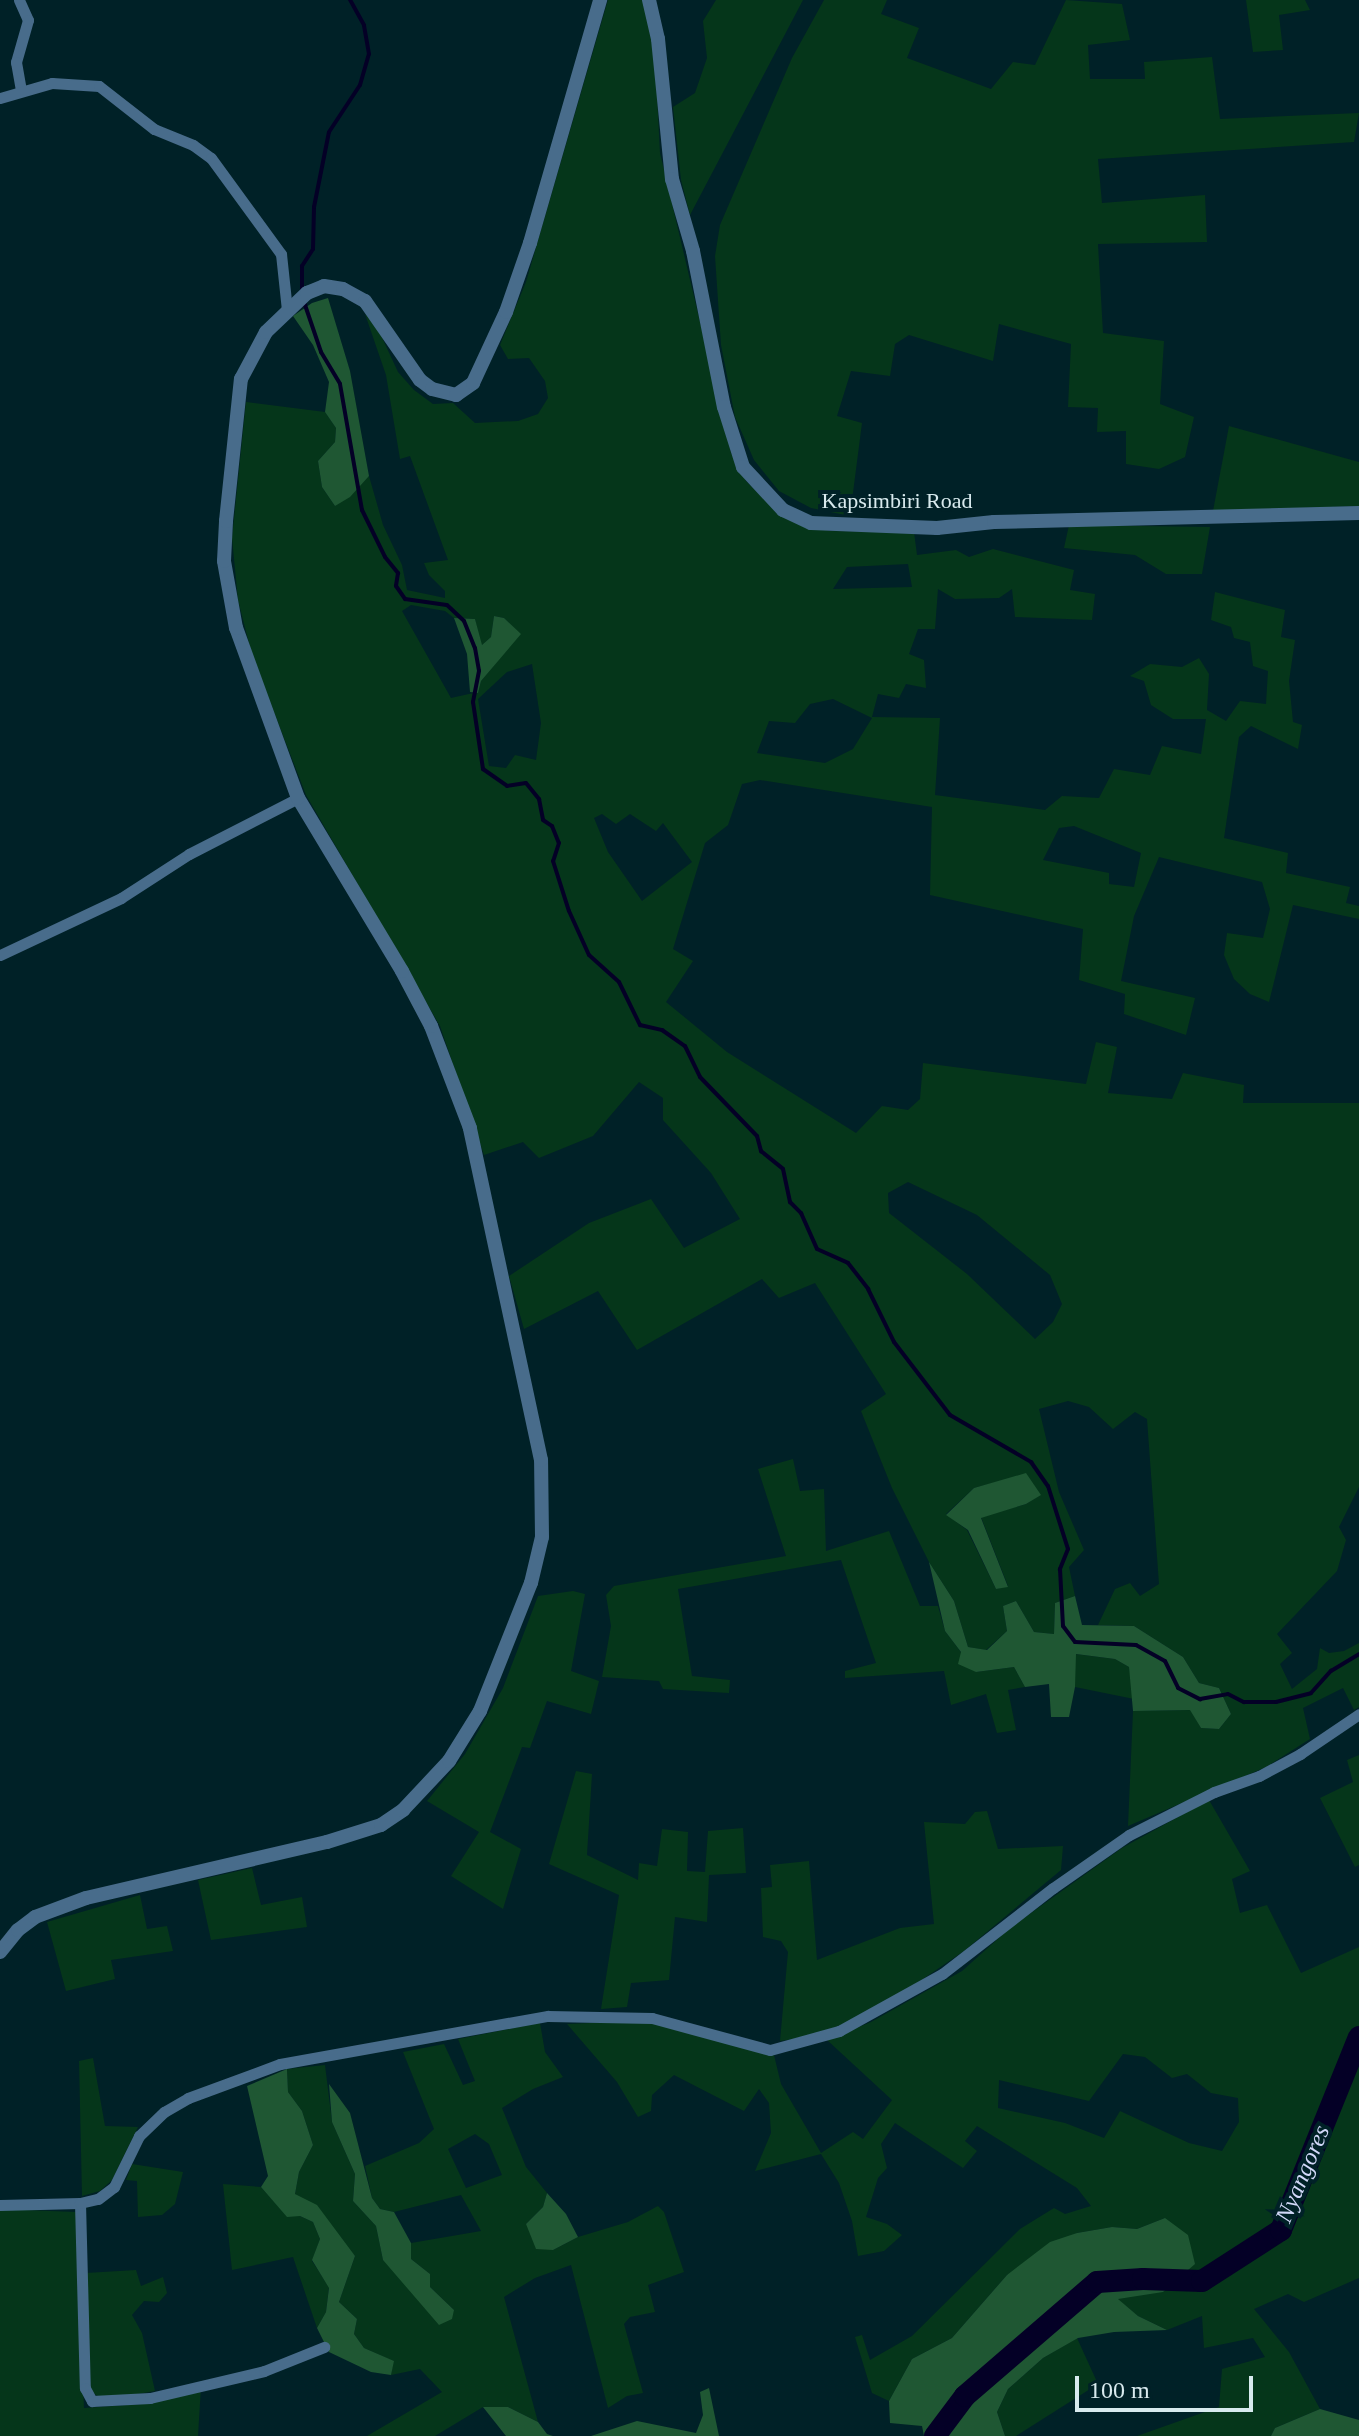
<!DOCTYPE html>
<html>
<head>
<meta charset="utf-8">
<style>
	body { margin:0 }
	#map { position:relative; width:1359px; height:2436px; overflow:hidden; background:#002127; font-family:"Times New Roman",serif }
	div>[style] { position:absolute }
	[style*='--x'] { left:calc(var(--x)*1px); top:calc(var(--y)*1px); width:calc(var(--w)*1px); rotate:calc(var(--a)*1deg) }
	.green>* { inset:0; background:#05361a }
	.forest>* { inset:0; background:#1f5733 }
	.stream>* { height:4px; margin:-2px; padding:0 2px; transform-origin:2px; border-radius:2px; background:#040026 }
	.river>* { height:22px; margin:-11px; padding:0 11px; transform-origin:11px; border-radius:11px; background:#040026 }
	.minor>* { height:11px; margin:-5.5px; padding:0 5.5px; transform-origin:5.5px; border-radius:5.5px; background:#486c8b }
	.tertiary>* { height:14px; margin:-7px; padding:0 7px; transform-origin:7px; border-radius:7px; background:#486c8b }
	span { translate:-50% -50%; white-space:nowrap; text-align:center; line-height:1.15; -webkit-text-stroke:8px #002127; paint-order:stroke }
	.street-label { font-size:22px; color:#d8eaee }
	.water-label { font-size:24px; color:#d1d8f8; font-style:italic }
	.scale { position:absolute; left:1075px; top:2376px; width:178px; height:36px; box-sizing:border-box; border:4px solid #d8eaee; border-top:0; padding-left:10px; font-size:24px; line-height:28px; white-space:nowrap; color:#d8eaee; -webkit-text-stroke:6px #002127; paint-order:stroke }
</style>
</head>
<body>
<div id="map">
	<div class="green">
		<i style="clip-path:polygon(evenodd,608px 0,644px 0,654px 37px,660px 153px,731px 453px,746px 481px,776px 511px,799px 524px,830px 531px,914px 532px,917px 555px,956px 550px,969px 557px,993px 549px,1074px 570px,1070px 590px,1095px 594px,1092px 620px,1015px 617px,1012px 589px,999px 598px,955px 599px,938px 589px,935px 629px,918px 629px,909px 654px,924px 660px,926px 688px,906px 684px,899px 698px,878px 694px,872px 717px,940px 718px,935px 795px,1045px 810px,1062px 796px,1099px 798px,1114px 769px,1150px 775px,1162px 746px,1201px 754px,1206px 719px,1173px 719px,1151px 705px,1144px 681px,1130px 676px,1150px 664px,1182px 667px,1199px 658px,1209px 674px,1207px 710px,1226px 721px,1240px 701px,1266px 704px,1268px 671px,1253px 666px,1250px 642px,1234px 638px,1231px 627px,1211px 620px,1215px 592px,1285px 610px,1281px 637px,1295px 640px,1289px 681px,1293px 722px,1302px 725px,1298px 749px,1251px 726px,1239px 737px,1224px 838px,1288px 853px,1286px 873px,1350px 887px,1346px 903px,1359px 906px,1359px 919px,1293px 905px,1269px 1002px,1250px 994px,1234px 979px,1224px 955px,1227px 933px,1263px 938px,1270px 909px,1262px 882px,1159px 857px,1134px 916px,1121px 981px,1195px 998px,1186px 1035px,1124px 1014px,1125px 994px,1079px 980px,1083px 929px,930px 895px,932px 807px,760px 780px,742px 784px,728px 825px,705px 843px,673px 949px,693px 961px,666px 1002px,727px 1052px,856px 1133px,882px 1106px,908px 1110px,920px 1099px,923px 1063px,1086px 1084px,1096px 1042px,1117px 1047px,1108px 1093px,1172px 1099px,1183px 1073px,1244px 1085px,1243px 1103px,1359px 1103px,1359px 1487px,1339px 1527px,1346px 1540px,1337px 1571px,1277px 1634px,1292px 1653px,1280px 1664px,1292px 1689px,1317px 1669px,1320px 1648px,1329px 1653px,1344px 1651px,1359px 1643px,1359px 1707px,1354px 1710px,1343px 1688px,1303px 1708px,1310px 1739px,1266px 1767px,1128px 1826px,1133px 1711px,1191px 1710px,1201px 1728px,1219px 1729px,1231px 1714px,1219px 1688px,1199px 1683px,1183px 1657px,1134px 1626px,1098px 1625px,1115px 1589px,1130px 1583px,1140px 1596px,1159px 1584px,1147px 1419px,1135px 1412px,1113px 1429px,1089px 1407px,1068px 1401px,1039px 1409px,1059px 1492px,1084px 1550px,1069px 1567px,1075px 1596px,1055px 1603px,1054px 1634px,1034px 1632px,1016px 1601px,1003px 1606px,1007px 1631px,986px 1650px,968px 1647px,954px 1601px,929px 1562px,892px 1488px,861px 1411px,886px 1394px,815px 1283px,779px 1298px,762px 1279px,637px 1350px,598px 1291px,524px 1329px,509px 1276px,589px 1223px,651px 1199px,684px 1248px,740px 1219px,711px 1173px,663px 1120px,663px 1098px,639px 1082px,593px 1136px,539px 1158px,523px 1142px,484px 1155px,440px 1026px,306px 795px,252px 655px,238px 600px,232px 538px,246px 402px,325px 412px,336px 428px,335px 442px,318px 461px,322px 487px,335px 506px,369px 476px,383px 525px,402px 565px,407px 590px,445px 598px,445px 591px,429px 575px,424px 563px,448px 560px,410px 456px,400px 459px,386px 375px,365px 314px,379px 331px,398px 372px,414px 390px,433px 404px,453px 403px,475px 423px,518px 421px,538px 414px,548px 398px,545px 381px,529px 358px,508px 359px,500px 345px,526px 282px,608px 0,908px 564px,912px 587px,833px 589px,847px 567px,908px 564px,608px 0,411px 605px,445px 611px,454px 618px,475px 619px,481px 646px,491px 637px,494px 616px,504px 618px,520px 634px,481px 681px,478px 692px,451px 698px,402px 611px,411px 605px,608px 0,532px 664px,541px 723px,536px 760px,515px 755px,506px 768px,489px 766px,478px 699px,507px 672px,532px 664px,608px 0,833px 699px,872px 718px,853px 749px,825px 763px,757px 753px,769px 721px,795px 723px,810px 704px,833px 699px,608px 0,602px 814px,616px 824px,630px 814px,656px 831px,663px 823px,692px 862px,642px 901px,608px 852px,594px 818px,602px 814px,608px 0,1074px 826px,1141px 853px,1134px 887px,1109px 884px,1109px 873px,1043px 860px,1059px 828px,1074px 826px,608px 0,908px 1182px,977px 1215px,1050px 1275px,1062px 1304px,1053px 1322px,1035px 1339px,967px 1274px,889px 1213px,888px 1193px,908px 1182px,608px 0,1026px 1474px,1040px 1495px,1026px 1504px,981px 1517px,1008px 1586px,996px 1589px,967px 1530px,946px 1514px,974px 1488px,1026px 1474px)"></i>
		<i style="clip-path:polygon(716px 0,803px 0,690px 215px,681px 180px,673px 107px,695px 93px,707px 58px,703px 21px)"></i>
		<i style="clip-path:polygon(824px 0,887px 0,881px 14px,919px 28px,907px 58px,991px 89px,1013px 62px,1035px 65px,1066px 0,1122px 4px,1130px 40px,1088px 45px,1090px 79px,1145px 79px,1144px 62px,1212px 57px,1220px 119px,1359px 113px,1354px 142px,1098px 159px,1102px 203px,1205px 195px,1207px 242px,1098px 244px,1103px 333px,1164px 341px,1160px 404px,1194px 417px,1185px 457px,1159px 469px,1126px 464px,1126px 431px,1097px 432px,1098px 408px,1068px 407px,1071px 344px,999px 324px,993px 361px,909px 335px,895px 344px,890px 376px,851px 371px,837px 416px,862px 423px,850px 516px,811px 508px,779px 491px,754px 460px,735px 417px,721px 345px,715px 256px,720px 225px,792px 58px)"></i>
		<i style="clip-path:polygon(1246px 0,1305px 0,1310px 10px,1279px 15px,1283px 50px,1253px 52px)"></i>
		<i style="clip-path:polygon(1229px 426px,1359px 462px,1359px 506px,1213px 511px)"></i>
		<i style="clip-path:polygon(1069px 525px,1210px 527px,1202px 574px,1166px 574px,1135px 555px,1064px 548px)"></i>
		<i style="clip-path:polygon(793px 1459px,800px 1491px,824px 1489px,826px 1551px,889px 1531px,920px 1606px,938px 1606px,945px 1631px,976px 1672px,1014px 1667px,1025px 1687px,1008px 1690px,1016px 1730px,997px 1733px,986px 1694px,951px 1705px,944px 1671px,845px 1678px,845px 1671px,876px 1663px,841px 1560px,678px 1589px,692px 1676px,730px 1680px,729px 1693px,663px 1689px,659px 1681px,602px 1677px,611px 1626px,606px 1595px,614px 1586px,786px 1556px,758px 1469px)"></i>
		<i style="clip-path:polygon(573px 1591px,585px 1594px,571px 1671px,599px 1681px,591px 1714px,547px 1701px,530px 1748px,522px 1747px,490px 1832px,521px 1849px,503px 1909px,451px 1876px,479px 1832px,427px 1801px,465px 1754px,503px 1688px,538px 1596px)"></i>
		<i style="clip-path:polygon(1075px 1654px,1115px 1659px,1129px 1667px,1134px 1699px,1075px 1687px)"></i>
		<i style="clip-path:polygon(1359px 1755px,1359px 1865px,1355px 1867px,1320px 1798px,1353px 1782px,1347px 1760px)"></i>
		<i style="clip-path:polygon(576px 1771px,592px 1774px,587px 1855px,638px 1880px,639px 1863px,657px 1866px,662px 1829px,688px 1832px,687px 1871px,705px 1872px,708px 1831px,743px 1828px,746px 1873px,709px 1875px,707px 1922px,675px 1917px,669px 1980px,631px 1983px,627px 2007px,601px 2009px,619px 1895px,549px 1864px)"></i>
		<i style="clip-path:polygon(evenodd,1209px 1800px,1250px 1871px,1232px 1879px,1240px 1913px,1267px 1905px,1301px 1973px,1359px 1947px,1359px 2278px,1304px 2302px,1288px 2294px,1254px 2309px,1289px 2352px,1320px 2409px,1275px 2428px,1271px 2436px,1137px 2436px,1219px 2407px,1222px 2369px,1265px 2357px,1253px 2338px,1204px 2348px,1202px 2316px,1167px 2330px,1138px 2316px,1117px 2299px,1165px 2218px,1137px 2229px,1112px 2227px,1077px 2233px,1007px 2275px,952px 2338px,912px 2359px,889px 2401px,872px 2393px,855px 2337px,862px 2335px,870px 2360px,912px 2336px,1020px 2229px,1054px 2208px,1065px 2214px,1091px 2206px,1077px 2188px,977px 2126px,965px 2141px,977px 2151px,963px 2168px,895px 2123px,881px 2144px,887px 2168px,878px 2178px,866px 2217px,887px 2224px,902px 2235px,884px 2251px,858px 2256px,852px 2221px,839px 2183px,821px 2154px,755px 2171px,771px 2133px,769px 2103px,759px 2089px,744px 2111px,674px 2075px,652px 2095px,651px 2111px,638px 2117px,617px 2082px,567px 2024px,636px 2021px,683px 2028px,774px 2055px,781px 2084px,821px 2153px,853px 2132px,863px 2139px,892px 2100px,827px 2040px,871px 2022px,962px 1971px,1010px 1928px,1122px 1848px,1209px 1800px,1123px 2054px,1145px 2057px,1172px 2078px,1187px 2074px,1211px 2093px,1238px 2098px,1239px 2122px,1222px 2151px,1189px 2143px,1120px 2111px,1104px 2138px,1065px 2123px,998px 2108px,999px 2080px,1089px 2101px,1123px 2054px)"></i>
		<i style="clip-path:polygon(987px 1811px,998px 1849px,1063px 1846px,1061px 1870px,964px 1951px,920px 1981px,852px 2021px,808px 2037px,780px 2041px,788px 1952px,781px 1941px,763px 1937px,761px 1888px,772px 1887px,770px 1865px,809px 1861px,817px 1960px,900px 1928px,934px 1924px,924px 1822px,965px 1824px,975px 1812px)"></i>
		<i style="clip-path:polygon(252px 1868px,261px 1905px,302px 1897px,307px 1927px,211px 1940px,198px 1880px)"></i>
		<i style="clip-path:polygon(140px 1895px,147px 1929px,167px 1926px,173px 1951px,111px 1960px,115px 1979px,66px 1991px,47px 1922px)"></i>
		<i style="clip-path:polygon(evenodd,540px 2023px,545px 2052px,563px 2077px,533px 2089px,502px 2108px,526px 2167px,547px 2193px,543px 2207px,526px 2224px,553px 2250px,578px 2237px,628px 2222px,658px 2206px,664px 2212px,684px 2272px,648px 2285px,655px 2312px,630px 2317px,624px 2324px,643px 2393px,627px 2396px,608px 2408px,571px 2265px,535px 2278px,504px 2297px,538px 2422px,508px 2407px,483px 2407px,435px 2436px,367px 2436px,442px 2392px,420px 2369px,391px 2375px,393px 2361px,364px 2348px,354px 2334px,357px 2319px,339px 2302px,355px 2256px,295px 2194px,299px 2172px,313px 2145px,302px 2111px,288px 2092px,287px 2069px,325px 2065px,332px 2122px,355px 2174px,353px 2201px,376px 2226px,383px 2260px,454px 2310px,430px 2287px,430px 2274px,411px 2259px,411px 2243px,481px 2231px,461px 2195px,394px 2212px,380px 2209px,372px 2198px,365px 2166px,419px 2143px,434px 2129px,403px 2052px,444px 2044px,463px 2085px,475px 2081px,458px 2039px,540px 2023px,475px 2134px,489px 2144px,502px 2175px,466px 2188px,448px 2149px,475px 2134px)"></i>
		<i style="clip-path:polygon(93px 2058px,105px 2126px,138px 2127px,112px 2180px,100px 2191px,82px 2196px,79px 2061px)"></i>
		<i style="clip-path:polygon(132px 2164px,183px 2172px,175px 2204px,162px 2215px,138px 2217px,137px 2181px,126px 2180px)"></i>
		<i style="clip-path:polygon(223px 2184px,261px 2187px,287px 2216px,300px 2216px,313px 2222px,320px 2239px,312px 2261px,329px 2287px,326px 2312px,317px 2328px,293px 2257px,232px 2270px)"></i>
		<i style="clip-path:polygon(0 2209px,76px 2212px,84px 2408px,142px 2404px,201px 2387px,198px 2436px,0 2436px)"></i>
		<i style="clip-path:polygon(136px 2270px,141px 2286px,163px 2277px,167px 2293px,159px 2302px,144px 2301px,132px 2315px,142px 2333px,155px 2391px,104px 2400px,90px 2391px,86px 2273px)"></i>
		<i style="clip-path:polygon(1077px 2338px,1098px 2384px,1016px 2436px,1005px 2436px,997px 2412px,1008px 2389px,1043px 2358px)"></i>
	</div>
	<div class="forest">
		<i style="clip-path:polygon(328px 298px,350px 371px,369px 476px,350px 497px,335px 506px,322px 487px,318px 461px,335px 442px,336px 428px,325px 412px,329px 382px,313px 345px,293px 316px,312px 303px)"></i>
		<i style="clip-path:polygon(494px 616px,504px 618px,521px 634px,481px 681px,478px 693px,470px 692px,467px 654px,454px 618px,475px 619px,482px 645px,491px 637px)"></i>
		<i style="clip-path:polygon(1026px 1473px,1041px 1495px,1026px 1504px,981px 1518px,1008px 1587px,996px 1589px,968px 1530px,946px 1515px,974px 1488px)"></i>
		<i style="clip-path:polygon(929px 1562px,954px 1601px,968px 1647px,987px 1650px,1007px 1631px,1003px 1606px,1016px 1601px,1034px 1632px,1054px 1634px,1055px 1603px,1075px 1596px,1082px 1625px,1134px 1626px,1183px 1657px,1199px 1683px,1219px 1688px,1231px 1714px,1219px 1729px,1201px 1728px,1190px 1710px,1133px 1711px,1129px 1667px,1115px 1659px,1076px 1654px,1075px 1687px,1069px 1717px,1051px 1717px,1049px 1684px,1025px 1687px,1014px 1667px,976px 1672px,958px 1664px,961px 1652px,945px 1631px)"></i>
		<i style="clip-path:polygon(287px 2069px,288px 2092px,302px 2111px,313px 2145px,299px 2172px,295px 2194px,317px 2205px,355px 2256px,339px 2302px,357px 2319px,354px 2334px,364px 2348px,394px 2361px,391px 2375px,371px 2372px,329px 2352px,317px 2328px,326px 2312px,329px 2288px,312px 2260px,320px 2239px,313px 2222px,300px 2216px,287px 2217px,261px 2187px,268px 2176px,247px 2086px)"></i>
		<i style="clip-path:polygon(329px 2084px,350px 2113px,372px 2198px,380px 2209px,394px 2212px,411px 2243px,411px 2259px,430px 2274px,430px 2287px,454px 2310px,452px 2319px,439px 2325px,383px 2260px,376px 2226px,353px 2201px,355px 2174px,332px 2122px)"></i>
		<i style="clip-path:polygon(547px 2193px,566px 2214px,578px 2237px,553px 2250px,536px 2249px,526px 2224px,543px 2207px)"></i>
		<i style="clip-path:polygon(1165px 2218px,1188px 2235px,1195px 2264px,1163px 2292px,1118px 2299px,1138px 2316px,1167px 2330px,1114px 2332px,1078px 2338px,1043px 2358px,1008px 2389px,997px 2412px,1005px 2436px,924px 2436px,922px 2426px,890px 2423px,889px 2401px,912px 2359px,952px 2338px,1007px 2275px,1050px 2242px,1077px 2233px,1112px 2227px,1137px 2229px)"></i>
		<i style="clip-path:polygon(709px 2388px,719px 2436px,591px 2436px,637px 2421px,696px 2433px,703px 2415px,700px 2392px)"></i>
		<i style="clip-path:polygon(483px 2407px,508px 2407px,538px 2422px,547px 2434px,553px 2436px,506px 2436px)"></i>
		<i style="clip-path:polygon(1320px 2409px,1359px 2420px,1359px 2436px,1271px 2436px,1275px 2428px)"></i>
	</div>
	<div class="stream">
		<i style="--x:302;--y:294;--w:28;--a:-90"></i>
		<i style="--x:302;--y:266;--w:20;--a:-57"></i>
		<i style="--x:313;--y:249;--w:42;--a:-88.6"></i>
		<i style="--x:314;--y:207;--w:76;--a:-78.7"></i>
		<i style="--x:329;--y:132;--w:56;--a:-56.6"></i>
		<i style="--x:360;--y:85;--w:32;--a:-74"></i>
		<i style="--x:369;--y:54;--w:29;--a:-100"></i>
		<i style="--x:364;--y:25;--w:29;--a:-119"></i>
		<i style="--x:304;--y:302;--w:53;--a:71.2"></i>
		<i style="--x:321;--y:352;--w:37;--a:59"></i>
		<i style="--x:340;--y:384;--w:128;--a:80.1"></i>
		<i style="--x:362;--y:510;--w:52;--a:63.9"></i>
		<i style="--x:385;--y:557;--w:21;--a:51"></i>
		<i style="--x:398;--y:573;--w:13;--a:99"></i>
		<i style="--x:396;--y:586;--w:16;--a:55"></i>
		<i style="--x:405;--y:599;--w:42;--a:8.1"></i>
		<i style="--x:447;--y:605;--w:23;--a:43"></i>
		<i style="--x:464;--y:621;--w:29;--a:68"></i>
		<i style="--x:475;--y:648;--w:23;--a:80"></i>
		<i style="--x:479;--y:671;--w:32;--a:101"></i>
		<i style="--x:473;--y:702;--w:68;--a:81.5"></i>
		<i style="--x:483;--y:769;--w:29;--a:35"></i>
		<i style="--x:507;--y:786;--w:19;--a:-9"></i>
		<i style="--x:526;--y:783;--w:21;--a:51"></i>
		<i style="--x:539;--y:799;--w:21;--a:79"></i>
		<i style="--x:543;--y:820;--w:11;--a:34"></i>
		<i style="--x:552;--y:826;--w:18;--a:68"></i>
		<i style="--x:559;--y:843;--w:19;--a:108"></i>
		<i style="--x:553;--y:861;--w:52;--a:72.3"></i>
		<i style="--x:569;--y:911;--w:48;--a:65.6"></i>
		<i style="--x:589;--y:955;--w:40;--a:42"></i>
		<i style="--x:619;--y:982;--w:48;--a:64"></i>
		<i style="--x:640;--y:1025;--w:23;--a:13"></i>
		<i style="--x:662;--y:1030;--w:28;--a:35"></i>
		<i style="--x:685;--y:1046;--w:34;--a:64"></i>
		<i style="--x:700;--y:1077;--w:82;--a:46"></i>
		<i style="--x:757;--y:1136;--w:16;--a:75"></i>
		<i style="--x:761;--y:1151;--w:28;--a:39"></i>
		<i style="--x:783;--y:1169;--w:34;--a:78"></i>
		<i style="--x:790;--y:1202;--w:16;--a:45"></i>
		<i style="--x:801;--y:1213;--w:39;--a:66"></i>
		<i style="--x:817;--y:1249;--w:34;--a:24"></i>
		<i style="--x:848;--y:1263;--w:33;--a:52"></i>
		<i style="--x:868;--y:1289;--w:59;--a:63.9"></i>
		<i style="--x:894;--y:1342;--w:92;--a:52.5"></i>
		<i style="--x:950;--y:1415;--w:94;--a:30.1"></i>
		<i style="--x:1031;--y:1462;--w:29;--a:55"></i>
		<i style="--x:1048;--y:1486;--w:66;--a:72.4"></i>
		<i style="--x:1068;--y:1549;--w:22;--a:112"></i>
		<i style="--x:1060;--y:1569;--w:57;--a:87"></i>
		<i style="--x:1063;--y:1626;--w:20;--a:53"></i>
		<i style="--x:1075;--y:1642;--w:61;--a:2.8"></i>
		<i style="--x:1136;--y:1645;--w:33;--a:29"></i>
		<i style="--x:1165;--y:1661;--w:30;--a:64"></i>
		<i style="--x:1178;--y:1688;--w:25;--a:27"></i>
		<i style="--x:1200;--y:1699;--w:28;--a:-10"></i>
		<i style="--x:1228;--y:1694;--w:18;--a:27"></i>
		<i style="--x:1244;--y:1702;--w:32;--a:0"></i>
		<i style="--x:1276;--y:1702;--w:36;--a:-14"></i>
		<i style="--x:1311;--y:1693;--w:30;--a:-48"></i>
		<i style="--x:1331;--y:1671;--w:33;--a:-31"></i>
	</div>
	<div class="river">
		<i style="--x:935;--y:2436;--w:50;--a:-53.1"></i>
		<i style="--x:965;--y:2396;--w:174;--a:-40.8"></i>
		<i style="--x:1097;--y:2282;--w:46;--a:-3.7"></i>
		<i style="--x:1143;--y:2279;--w:59;--a:1.9"></i>
		<i style="--x:1202;--y:2281;--w:94;--a:-32.8"></i>
		<i style="--x:1281;--y:2230;--w:208;--a:-68"></i>
	</div>
	<div class="minor">
		<i style="--x:19;--y:0;--w:22;--a:66"></i>
		<i style="--x:28;--y:20;--w:44;--a:105.9"></i>
		<i style="--x:16;--y:62;--w:27;--a:80"></i>
		<i style="--x:0;--y:98;--w:54;--a:-16.1"></i>
		<i style="--x:52;--y:83;--w:47;--a:3.7"></i>
		<i style="--x:99;--y:86;--w:70;--a:38"></i>
		<i style="--x:154;--y:129;--w:42;--a:22.3"></i>
		<i style="--x:193;--y:145;--w:22;--a:36"></i>
		<i style="--x:211;--y:158;--w:119;--a:53.9"></i>
		<i style="--x:281;--y:254;--w:56;--a:83.9"></i>
		<i style="--x:0;--y:955;--w:134;--a:-25.2"></i>
		<i style="--x:121;--y:898;--w:81;--a:-32.9"></i>
		<i style="--x:189;--y:854;--w:123;--a:-27.2"></i>
		<i style="--x:80;--y:2203;--w:185;--a:88.5"></i>
		<i style="--x:85;--y:2388;--w:15;--a:62"></i>
		<i style="--x:92;--y:2401;--w:58;--a:-3"></i>
		<i style="--x:150;--y:2398;--w:117;--a:-13.3"></i>
		<i style="--x:264;--y:2371;--w:65;--a:-21.8"></i>
		<i style="--x:0;--y:2205;--w:80;--a:-1.4"></i>
		<i style="--x:80;--y:2203;--w:18;--a:-13"></i>
		<i style="--x:98;--y:2199;--w:20;--a:-37"></i>
		<i style="--x:114;--y:2187;--w:57;--a:-63.9"></i>
		<i style="--x:139;--y:2136;--w:35;--a:-44"></i>
		<i style="--x:164;--y:2112;--w:28;--a:-30"></i>
		<i style="--x:188;--y:2098;--w:98;--a:-20.3"></i>
		<i style="--x:280;--y:2064;--w:272;--a:-10.2"></i>
		<i style="--x:548;--y:2016;--w:104;--a:1.1"></i>
		<i style="--x:652;--y:2018;--w:122;--a:15.2"></i>
		<i style="--x:770;--y:2050;--w:72;--a:-15.4"></i>
		<i style="--x:839;--y:2031;--w:118;--a:-29"></i>
		<i style="--x:942;--y:1974;--w:140;--a:-37.8"></i>
		<i style="--x:1053;--y:1888;--w:93;--a:-34.9"></i>
		<i style="--x:1129;--y:1835;--w:95;--a:-26.8"></i>
		<i style="--x:1214;--y:1792;--w:48;--a:-19.6"></i>
		<i style="--x:1259;--y:1776;--w:47;--a:-28.2"></i>
		<i style="--x:1300;--y:1754;--w:71;--a:-34.1"></i>
	</div>
	<div class="tertiary">
		<i style="--x:649;--y:0;--w:40;--a:77"></i>
		<i style="--x:658;--y:39;--w:141;--a:84.3"></i>
		<i style="--x:672;--y:179;--w:75;--a:73.7"></i>
		<i style="--x:693;--y:251;--w:159;--a:78.8"></i>
		<i style="--x:724;--y:407;--w:63;--a:72.4"></i>
		<i style="--x:743;--y:467;--w:59;--a:47.1"></i>
		<i style="--x:783;--y:510;--w:31;--a:25"></i>
		<i style="--x:811;--y:523;--w:126;--a:2.3"></i>
		<i style="--x:937;--y:528;--w:57;--a:-6"></i>
		<i style="--x:994;--y:522;--w:365;--a:-1.4"></i>
		<i style="--x:0;--y:1952;--w:28;--a:-51"></i>
		<i style="--x:18;--y:1930;--w:21;--a:-37"></i>
		<i style="--x:35;--y:1917;--w:54;--a:-20.4"></i>
		<i style="--x:86;--y:1898;--w:247;--a:-13.1"></i>
		<i style="--x:327;--y:1842;--w:57;--a:-17.5"></i>
		<i style="--x:381;--y:1825;--w:27;--a:-34"></i>
		<i style="--x:403;--y:1810;--w:67;--a:-46.8"></i>
		<i style="--x:449;--y:1761;--w:59;--a:-58.2"></i>
		<i style="--x:480;--y:1711;--w:138;--a:-68.3"></i>
		<i style="--x:531;--y:1583;--w:47;--a:-76.6"></i>
		<i style="--x:542;--y:1537;--w:77;--a:-90.7"></i>
		<i style="--x:541;--y:1460;--w:340;--a:-102.1"></i>
		<i style="--x:470;--y:1128;--w:109;--a:-110.9"></i>
		<i style="--x:431;--y:1026;--w:62;--a:-117.8"></i>
		<i style="--x:402;--y:971;--w:202;--a:-121"></i>
		<i style="--x:298;--y:798;--w:181;--a:-110"></i>
		<i style="--x:236;--y:628;--w:68;--a:-100.2"></i>
		<i style="--x:224;--y:561;--w:40;--a:-87.1"></i>
		<i style="--x:226;--y:521;--w:143;--a:-84"></i>
		<i style="--x:241;--y:379;--w:53;--a:-62"></i>
		<i style="--x:266;--y:332;--w:57;--a:-43.6"></i>
		<i style="--x:307;--y:293;--w:18;--a:-22"></i>
		<i style="--x:324;--y:286;--w:19;--a:9"></i>
		<i style="--x:343;--y:289;--w:25;--a:29"></i>
		<i style="--x:365;--y:301;--w:96;--a:55.2"></i>
		<i style="--x:420;--y:380;--w:15;--a:37"></i>
		<i style="--x:432;--y:389;--w:25;--a:14"></i>
		<i style="--x:456;--y:395;--w:21;--a:-35"></i>
		<i style="--x:473;--y:383;--w:78;--a:-65.1"></i>
		<i style="--x:506;--y:312;--w:73;--a:-70.8"></i>
		<i style="--x:530;--y:243;--w:253;--a:-73.9"></i>
	</div>
	<div class="street-label">
		<span style="left:897px;top:501px">Kapsimbiri Road</span>
	</div>
	<div class="water-label">
		<span style="left:1303px;top:2174px;rotate:-67deg">Nyangores</span>
	</div>
	<div class="scale">100 m</div>
</div>
</body>
</html>
